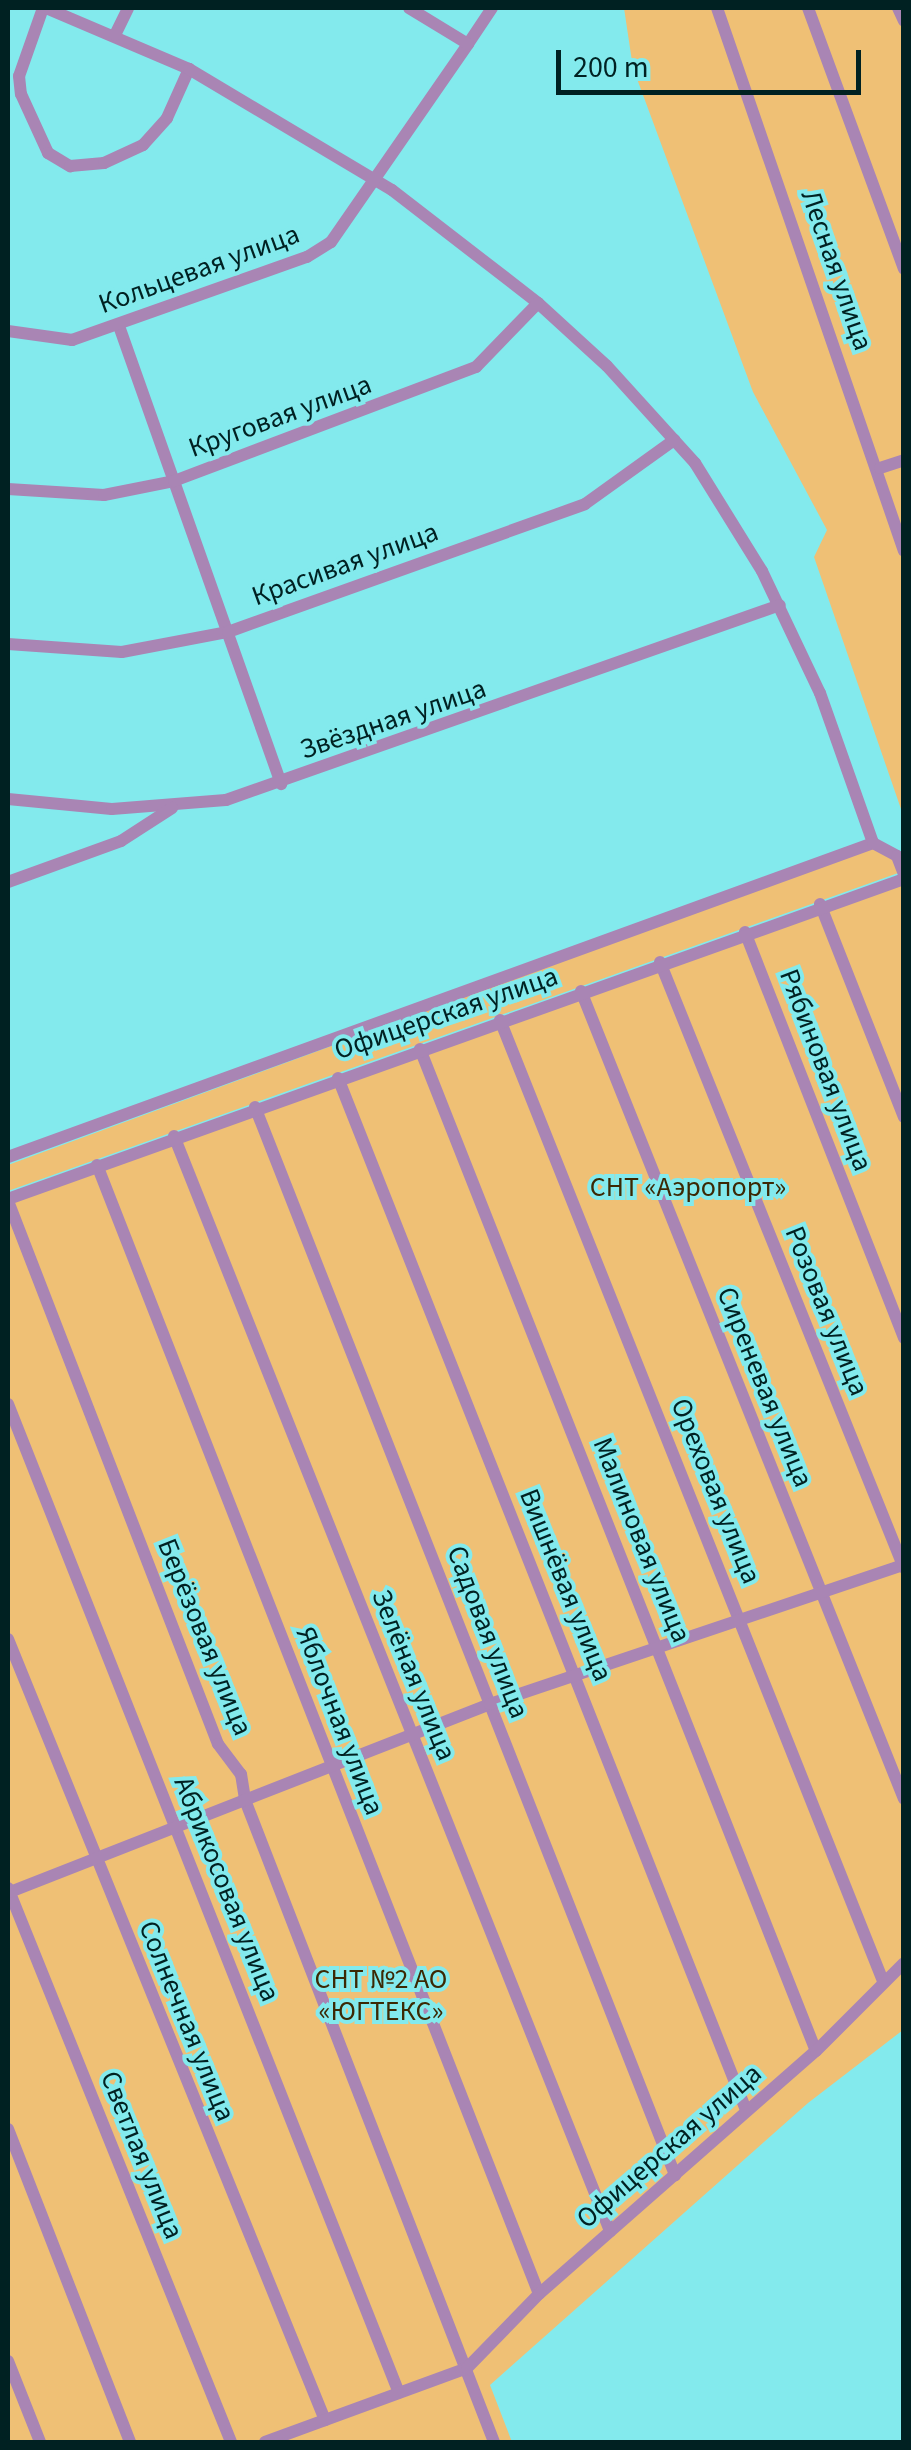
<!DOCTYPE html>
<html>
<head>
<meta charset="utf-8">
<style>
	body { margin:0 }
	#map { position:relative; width:911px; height:2450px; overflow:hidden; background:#83eaed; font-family:"Source Sans 3",sans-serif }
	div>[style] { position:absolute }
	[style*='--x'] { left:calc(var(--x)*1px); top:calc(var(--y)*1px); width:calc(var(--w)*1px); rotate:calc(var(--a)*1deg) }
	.green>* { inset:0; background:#efc075 }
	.street>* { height:12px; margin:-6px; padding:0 6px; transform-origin:6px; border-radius:6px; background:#a985b4 }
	span { translate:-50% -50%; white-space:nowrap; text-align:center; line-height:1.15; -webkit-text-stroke:8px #83eaed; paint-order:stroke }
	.street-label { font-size:28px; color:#002122 }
	.park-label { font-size:28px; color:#3c2804 }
	.frame { position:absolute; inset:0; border:10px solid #002122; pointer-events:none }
	.scale { position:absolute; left:556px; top:50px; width:305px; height:45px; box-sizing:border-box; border:5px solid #002122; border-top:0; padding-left:12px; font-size:30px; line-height:35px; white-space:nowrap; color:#002122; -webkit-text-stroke:8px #83eaed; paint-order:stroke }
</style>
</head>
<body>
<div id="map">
	<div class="green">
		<i style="clip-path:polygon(624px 8px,903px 8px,903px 832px,901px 809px,814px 557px,827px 530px,753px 392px,633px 68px)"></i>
		<i style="clip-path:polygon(883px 843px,901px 872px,8px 1191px,8px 1165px)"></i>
		<i style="clip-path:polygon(903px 880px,903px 2030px,808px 2103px,490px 2385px,512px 2442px,8px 2442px,8px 1203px)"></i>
	</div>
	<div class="street">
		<i style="--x:43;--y:8;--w:72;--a:109.4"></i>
		<i style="--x:19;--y:76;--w:18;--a:84"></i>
		<i style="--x:21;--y:94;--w:65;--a:65.4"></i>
		<i style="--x:48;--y:153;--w:26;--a:31"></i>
		<i style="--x:70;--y:166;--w:34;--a:-5"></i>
		<i style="--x:104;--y:163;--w:43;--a:-24.8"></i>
		<i style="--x:143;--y:145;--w:36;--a:-48"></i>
		<i style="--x:167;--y:118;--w:54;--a:-65.8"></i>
		<i style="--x:46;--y:8;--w:155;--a:23.1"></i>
		<i style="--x:189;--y:69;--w:236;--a:30.8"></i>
		<i style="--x:392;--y:190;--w:185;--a:37.7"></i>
		<i style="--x:538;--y:303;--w:93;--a:42.4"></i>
		<i style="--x:607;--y:366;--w:131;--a:47.8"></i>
		<i style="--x:695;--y:463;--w:127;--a:58.2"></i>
		<i style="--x:762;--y:571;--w:135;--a:64.6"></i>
		<i style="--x:820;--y:693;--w:159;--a:70.5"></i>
		<i style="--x:717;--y:8;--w:574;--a:71"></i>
		<i style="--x:808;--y:8;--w:278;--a:69.8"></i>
		<i style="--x:898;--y:8;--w:14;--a:65"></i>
		<i style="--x:115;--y:35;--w:30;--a:-64"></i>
		<i style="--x:468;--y:44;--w:43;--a:-56.3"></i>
		<i style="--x:119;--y:326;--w:486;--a:70.5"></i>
		<i style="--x:8;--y:331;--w:65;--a:8"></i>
		<i style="--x:72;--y:340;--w:249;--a:-19.5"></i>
		<i style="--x:307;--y:257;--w:28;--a:-32"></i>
		<i style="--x:331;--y:242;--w:241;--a:-55.3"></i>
		<i style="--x:468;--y:44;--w:69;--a:-148.6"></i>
		<i style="--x:880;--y:468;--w:25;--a:-18"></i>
		<i style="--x:8;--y:489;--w:96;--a:3.6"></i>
		<i style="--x:104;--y:495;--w:71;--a:-11.3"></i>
		<i style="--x:174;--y:481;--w:323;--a:-20.7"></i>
		<i style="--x:476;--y:367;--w:89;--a:-45.9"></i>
		<i style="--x:8;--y:644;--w:114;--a:4"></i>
		<i style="--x:122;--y:652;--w:108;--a:-10.7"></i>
		<i style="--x:228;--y:632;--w:379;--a:-19.7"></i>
		<i style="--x:585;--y:504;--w:110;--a:-35.7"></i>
		<i style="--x:8;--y:799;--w:104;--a:5.5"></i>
		<i style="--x:112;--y:809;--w:114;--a:-4.5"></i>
		<i style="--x:226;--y:800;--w:587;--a:-19.39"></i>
		<i style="--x:8;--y:882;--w:120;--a:-19.9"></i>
		<i style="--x:121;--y:841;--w:61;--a:-32.9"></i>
		<i style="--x:820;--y:904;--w:229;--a:68.5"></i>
		<i style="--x:745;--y:932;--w:436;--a:68.6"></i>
		<i style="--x:660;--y:962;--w:653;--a:68.07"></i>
		<i style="--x:581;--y:991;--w:870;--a:68.21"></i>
		<i style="--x:500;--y:1020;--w:1035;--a:68.27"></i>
		<i style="--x:420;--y:1049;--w:1077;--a:68.44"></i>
		<i style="--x:338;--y:1078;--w:1110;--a:68.43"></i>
		<i style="--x:255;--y:1107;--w:1148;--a:68.53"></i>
		<i style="--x:174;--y:1136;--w:1179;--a:68.29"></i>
		<i style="--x:8;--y:1157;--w:920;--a:-19.95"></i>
		<i style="--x:873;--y:843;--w:27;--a:28"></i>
		<i style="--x:897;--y:856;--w:19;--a:69"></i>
		<i style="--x:97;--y:1165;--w:1212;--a:68.62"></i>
		<i style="--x:8;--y:1199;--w:951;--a:-19.65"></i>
		<i style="--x:8;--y:1201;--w:582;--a:68.86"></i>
		<i style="--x:218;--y:1744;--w:38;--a:53"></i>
		<i style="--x:241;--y:1774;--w:26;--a:81"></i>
		<i style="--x:245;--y:1800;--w:689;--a:68.8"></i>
		<i style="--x:8;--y:1404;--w:1063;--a:68.43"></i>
		<i style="--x:8;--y:1639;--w:843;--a:67.91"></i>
		<i style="--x:8;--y:1888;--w:597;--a:68.07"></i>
		<i style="--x:10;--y:1892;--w:516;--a:-21.39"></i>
		<i style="--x:490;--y:1704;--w:437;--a:-18.6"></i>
		<i style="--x:8;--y:2129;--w:336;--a:68.7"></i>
		<i style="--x:8;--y:2361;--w:87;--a:68.4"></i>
		<i style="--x:265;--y:2442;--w:215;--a:-20.1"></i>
		<i style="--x:467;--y:2368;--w:103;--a:-45.8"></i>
		<i style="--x:539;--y:2294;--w:368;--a:-41.3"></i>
		<i style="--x:816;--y:2051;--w:124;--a:-45"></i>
	</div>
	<div class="street-label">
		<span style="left:199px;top:269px;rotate:-20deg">Кольцевая улица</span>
		<span style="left:837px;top:270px;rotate:71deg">Лесная улица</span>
		<span style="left:280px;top:416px;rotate:-20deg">Круговая улица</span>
		<span style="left:345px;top:564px;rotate:-20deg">Красивая улица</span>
		<span style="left:393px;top:719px;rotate:-19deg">Звёздная улица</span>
		<span style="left:446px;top:1013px;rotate:-19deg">Офицерская улица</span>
		<span style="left:826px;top:1070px;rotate:69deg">Рябиновая улица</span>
		<span style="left:827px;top:1311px;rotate:68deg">Розовая улица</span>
		<span style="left:765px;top:1387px;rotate:68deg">Сиреневая улица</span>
		<span style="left:716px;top:1491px;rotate:68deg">Ореховая улица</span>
		<span style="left:642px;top:1540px;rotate:68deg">Малиновая улица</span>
		<span style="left:566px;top:1585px;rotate:68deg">Вишнёвая улица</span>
		<span style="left:488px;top:1632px;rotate:69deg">Садовая улица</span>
		<span style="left:205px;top:1637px;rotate:68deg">Берёзовая улица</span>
		<span style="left:414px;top:1675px;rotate:68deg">Зелёная улица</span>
		<span style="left:340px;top:1721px;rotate:69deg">Яблочная улица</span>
		<span style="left:227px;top:1889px;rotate:68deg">Абрикосовая улица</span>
		<span style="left:187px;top:2021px;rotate:68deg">Солнечная улица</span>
		<span style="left:669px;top:2146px;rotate:-41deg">Офицерская улица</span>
		<span style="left:142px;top:2155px;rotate:68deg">Светлая улица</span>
	</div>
	<div class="park-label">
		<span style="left:688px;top:1187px">СНТ «Аэропорт»</span>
		<span style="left:381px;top:1995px">СНТ №2 АО<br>«ЮГТЕКС»</span>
	</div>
	<div class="frame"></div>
	<div class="scale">200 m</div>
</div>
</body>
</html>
